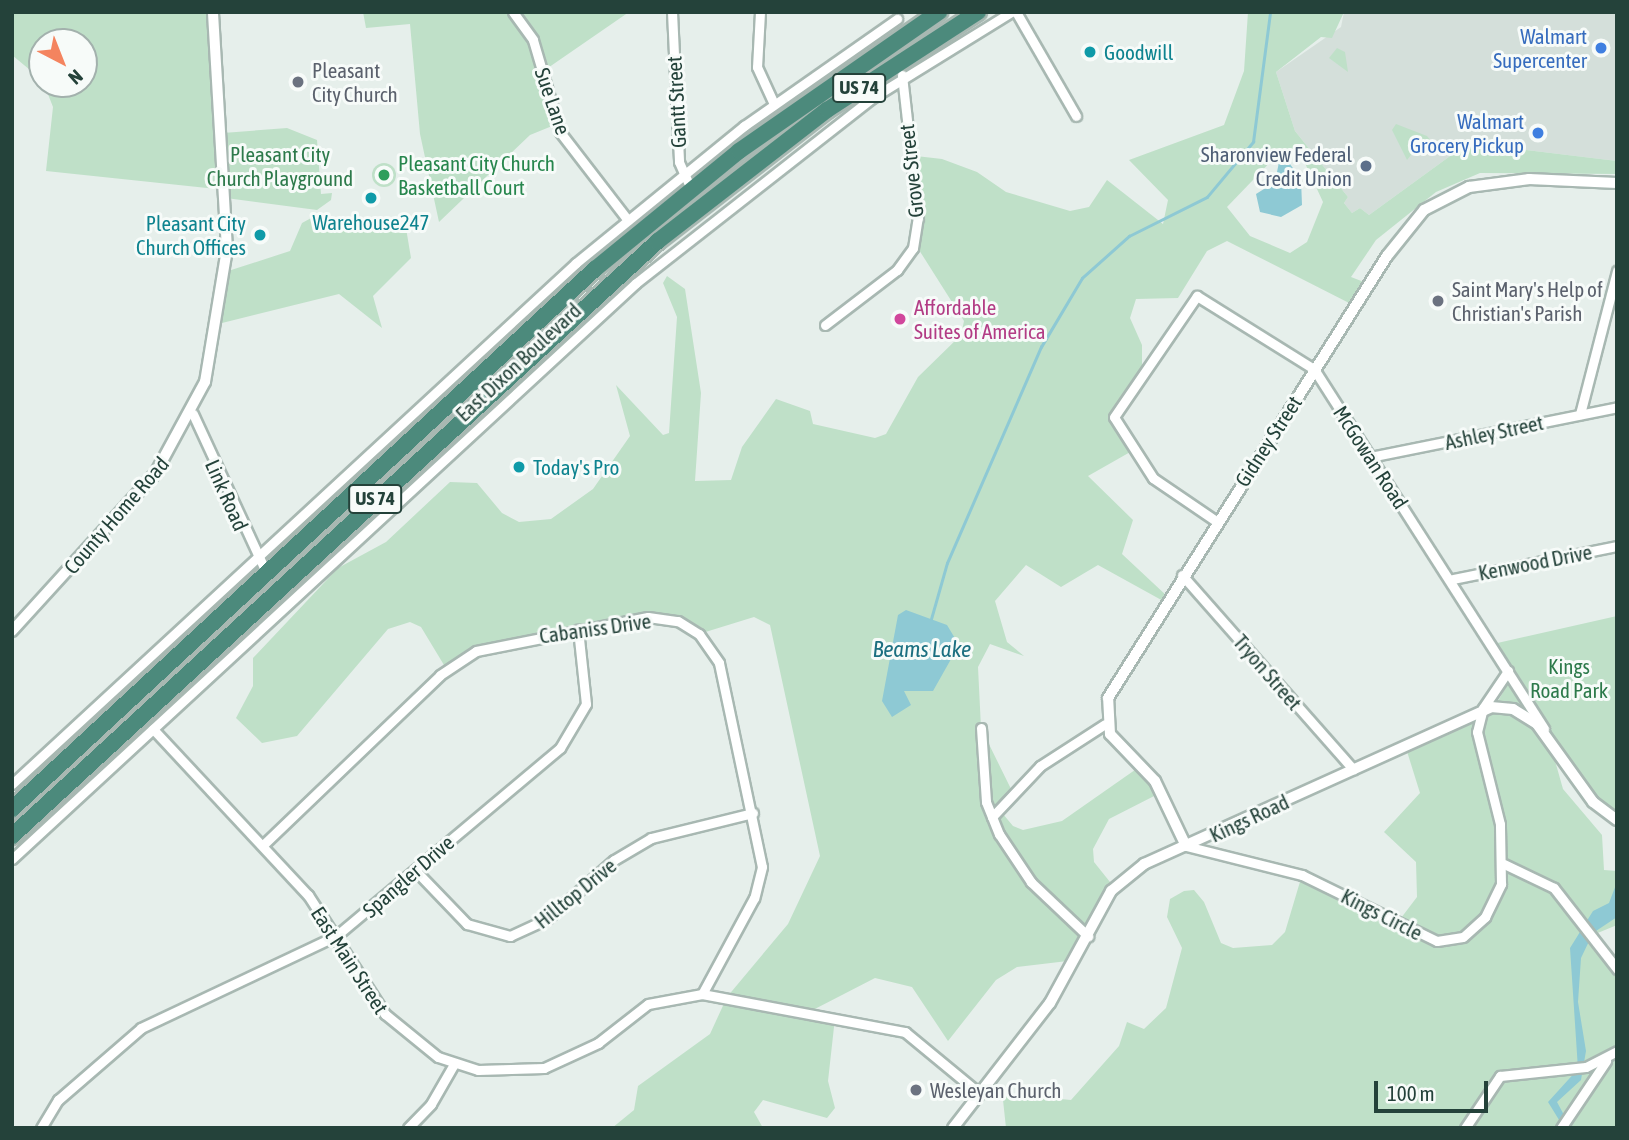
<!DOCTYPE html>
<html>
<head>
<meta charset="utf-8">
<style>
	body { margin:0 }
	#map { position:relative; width:1629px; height:1140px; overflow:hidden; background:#e6efeb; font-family:"Asap Condensed",sans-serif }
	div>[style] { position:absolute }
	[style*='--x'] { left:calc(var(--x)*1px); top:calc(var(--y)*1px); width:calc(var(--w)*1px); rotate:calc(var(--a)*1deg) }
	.built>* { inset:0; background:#d4dfda }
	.green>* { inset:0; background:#bfe0c8 }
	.round { border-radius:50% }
	.water>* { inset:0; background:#8ec9d4 }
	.stream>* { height:2.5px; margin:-1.25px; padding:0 1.25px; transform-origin:1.25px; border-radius:1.25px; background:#8ec9d4 }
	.roads { filter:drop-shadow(2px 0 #a8b8b2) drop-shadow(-2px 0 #a8b8b2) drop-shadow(0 2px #a8b8b2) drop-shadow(0 -2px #a8b8b2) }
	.minor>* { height:9px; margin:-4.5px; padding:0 4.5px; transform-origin:4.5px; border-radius:4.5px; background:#fff }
	.tertiary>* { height:10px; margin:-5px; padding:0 5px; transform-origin:5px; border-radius:5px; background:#fff }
	.trunk>* { height:16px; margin:-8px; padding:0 8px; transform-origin:8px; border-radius:8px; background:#4c8a7c }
	.dots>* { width:19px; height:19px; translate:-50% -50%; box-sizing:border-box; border:4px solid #f7fbf9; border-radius:50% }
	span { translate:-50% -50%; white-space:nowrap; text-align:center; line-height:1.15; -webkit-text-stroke:6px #f7fbf9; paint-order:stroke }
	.shield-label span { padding:2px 5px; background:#f7fbf9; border:2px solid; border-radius:5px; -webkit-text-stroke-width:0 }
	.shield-label { font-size:19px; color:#24423a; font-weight:700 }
	.shop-label { font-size:21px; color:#366cbe }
	.right { translate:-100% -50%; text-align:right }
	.culture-label { font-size:21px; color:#0d838f }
	.left { translate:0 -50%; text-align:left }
	.worship-label { font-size:21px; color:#5b616d }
	.street-label { font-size:21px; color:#24423a }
	.park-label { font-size:21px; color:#2d7a4b }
	.service-label { font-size:21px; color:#4e5e75 }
	.leisure-label { font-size:21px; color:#27864d }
	.hotel-label { font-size:21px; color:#b23c85 }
	.water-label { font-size:23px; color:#1c6f80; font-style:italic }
	.frame { position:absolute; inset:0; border:14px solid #24423a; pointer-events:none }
	.north { position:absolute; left:28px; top:28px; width:70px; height:70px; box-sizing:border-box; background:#f7fbf9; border:2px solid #a3b1ad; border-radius:50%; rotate:138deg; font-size:19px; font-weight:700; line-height:28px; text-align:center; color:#24423a }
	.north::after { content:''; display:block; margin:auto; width:24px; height:32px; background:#f4845f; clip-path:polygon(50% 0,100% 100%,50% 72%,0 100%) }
	.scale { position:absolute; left:1374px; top:1081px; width:114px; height:32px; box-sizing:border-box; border:4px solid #24423a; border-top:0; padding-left:9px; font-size:21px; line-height:24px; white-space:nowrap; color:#24423a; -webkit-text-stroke:5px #f7fbf9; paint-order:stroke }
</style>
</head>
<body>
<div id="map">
	<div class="built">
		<i style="clip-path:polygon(1344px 12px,1617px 12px,1617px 161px,1468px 143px,1369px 215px,1360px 208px,1352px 213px,1344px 203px,1348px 197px,1295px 131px,1276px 72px,1341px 27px)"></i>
	</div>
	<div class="green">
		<i style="clip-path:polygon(12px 12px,213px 12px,223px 133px,287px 128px,317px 140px,321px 194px,332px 193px,331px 200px,317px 210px,226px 198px,226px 190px,46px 171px,53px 107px,44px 84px,84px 84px,84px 42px,42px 42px,42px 80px,12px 55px)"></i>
		<i style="clip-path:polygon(363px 12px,629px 12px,542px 72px,557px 124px,530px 135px,439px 222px,420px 134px,410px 24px,366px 28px)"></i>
		<i style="clip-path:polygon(evenodd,1248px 12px,1344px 12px,1332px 38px,1321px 37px,1276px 72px,1295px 131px,1348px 197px,1344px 203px,1352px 213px,1360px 208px,1369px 215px,1468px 143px,1617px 161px,1617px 174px,1480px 173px,1436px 192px,1376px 240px,1351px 277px,1369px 284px,1355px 306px,1227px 241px,1207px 251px,1178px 298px,1136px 299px,1130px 318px,1142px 345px,1142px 370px,1115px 410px,1132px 451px,1088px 476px,1133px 520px,1122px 554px,1168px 597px,1165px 602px,1098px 565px,1061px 587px,1026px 565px,995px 601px,1007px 642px,1024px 656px,990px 644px,978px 667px,981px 728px,1012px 791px,998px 808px,1013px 826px,1023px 830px,1062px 821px,1142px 765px,1162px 792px,1109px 819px,1093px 849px,1094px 862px,1114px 887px,1076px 960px,1017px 967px,996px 980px,948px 1041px,912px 987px,875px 978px,809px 1012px,835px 1018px,828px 1081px,835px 1108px,827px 1118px,763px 1100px,754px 1112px,763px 1128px,612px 1128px,634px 1110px,638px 1086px,710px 1034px,727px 997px,788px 924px,820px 856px,770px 625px,754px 617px,699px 634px,661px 618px,506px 641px,447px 670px,421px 627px,410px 622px,388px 629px,297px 736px,262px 743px,236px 718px,253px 686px,253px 658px,338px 568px,386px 542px,450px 482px,477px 483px,502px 513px,519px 522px,551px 519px,593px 489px,630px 436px,616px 385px,663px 435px,669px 433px,677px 317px,663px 283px,667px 276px,685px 289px,701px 393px,695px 481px,731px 480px,742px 447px,776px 399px,810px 411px,813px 424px,875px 438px,886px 434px,918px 377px,961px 335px,964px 321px,914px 242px,908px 163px,916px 156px,942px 159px,977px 172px,1006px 192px,1070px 211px,1089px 207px,1107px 180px,1163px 224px,1168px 200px,1129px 160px,1224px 125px,1244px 71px,1248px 12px,1282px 150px,1304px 161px,1323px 202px,1307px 242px,1290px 253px,1250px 236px,1227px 207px,1282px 150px)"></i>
		<i style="clip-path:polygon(1337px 48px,1345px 52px,1348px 72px,1329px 58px)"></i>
		<i style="clip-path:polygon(1396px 124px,1427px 136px,1432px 142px,1422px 141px,1407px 160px,1392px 130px)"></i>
		<i class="round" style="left:372px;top:163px;width:24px;height:24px"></i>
		<i style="clip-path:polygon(313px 217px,357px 229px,390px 223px,406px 228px,411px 258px,373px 296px,382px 328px,339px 294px,218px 324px,225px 272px,290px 251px,302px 223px)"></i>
		<i style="clip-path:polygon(1617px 616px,1617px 820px,1603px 811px,1548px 736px,1563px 789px,1602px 835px,1604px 870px,1617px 871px,1617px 925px,1588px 937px,1617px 970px,1617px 1128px,1006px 1128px,1003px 1100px,1009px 1094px,1071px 1100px,1119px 1046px,1127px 1022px,1144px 1029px,1166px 1008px,1182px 948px,1167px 917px,1170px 899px,1184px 891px,1194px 890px,1204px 902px,1221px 943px,1233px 948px,1272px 945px,1285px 932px,1302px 875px,1398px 922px,1417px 897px,1416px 862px,1384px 832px,1420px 793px,1405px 745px,1499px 707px,1545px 730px,1493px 644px)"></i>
		<i style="clip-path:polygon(1510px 680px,1529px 709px,1498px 701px)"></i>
	</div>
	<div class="water">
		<i style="clip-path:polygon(1287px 160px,1301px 179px,1302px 205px,1281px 217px,1260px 212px,1256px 194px,1275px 182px,1279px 162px)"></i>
		<i style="clip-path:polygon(906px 610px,947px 625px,959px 645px,933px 691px,904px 691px,911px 705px,892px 717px,882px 701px,898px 615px)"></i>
		<i style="clip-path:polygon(1617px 882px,1617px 917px,1593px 933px,1581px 958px,1578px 1002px,1586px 1051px,1581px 1080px,1557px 1102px,1571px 1128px,1564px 1128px,1548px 1102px,1578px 1069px,1570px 948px,1593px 911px,1609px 903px)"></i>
	</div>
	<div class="stream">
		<i style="--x:931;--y:619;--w:58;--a:-74.1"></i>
		<i style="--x:947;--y:563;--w:236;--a:-66.5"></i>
		<i style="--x:1041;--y:347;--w:80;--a:-59.3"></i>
		<i style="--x:1082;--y:278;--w:63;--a:-41.8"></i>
		<i style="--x:1129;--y:236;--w:87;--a:-26.6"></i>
		<i style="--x:1207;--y:197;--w:72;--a:-50.1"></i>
		<i style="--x:1253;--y:142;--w:131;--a:-82.5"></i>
	</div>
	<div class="roads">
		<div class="minor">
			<i style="--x:513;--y:12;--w:34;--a:54"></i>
			<i style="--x:533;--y:40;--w:96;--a:73.6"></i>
			<i style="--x:560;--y:132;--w:110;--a:52.4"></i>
			<i style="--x:672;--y:12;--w:150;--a:87.3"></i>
			<i style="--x:679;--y:162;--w:30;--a:66"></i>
			<i style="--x:760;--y:12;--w:55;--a:93.1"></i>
			<i style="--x:757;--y:67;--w:41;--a:65.3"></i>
			<i style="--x:1016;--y:12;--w:120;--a:60"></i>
			<i style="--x:825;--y:325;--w:91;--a:-37.4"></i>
			<i style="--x:897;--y:270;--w:27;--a:-54"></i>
			<i style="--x:913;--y:248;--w:30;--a:-81"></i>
			<i style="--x:918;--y:218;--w:144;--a:-96.4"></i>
			<i style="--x:193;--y:414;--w:176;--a:65.2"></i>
			<i style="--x:1580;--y:414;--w:148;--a:-75.5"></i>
			<i style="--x:1370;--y:457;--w:252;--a:-11.4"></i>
			<i style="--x:1216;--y:521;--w:76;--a:-145.7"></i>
			<i style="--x:1153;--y:478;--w:72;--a:-122.6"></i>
			<i style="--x:1114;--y:417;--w:147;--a:-55.6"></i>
			<i style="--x:1197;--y:296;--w:138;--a:32"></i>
			<i style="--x:1314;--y:369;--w:427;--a:57.4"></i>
			<i style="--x:1182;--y:575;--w:259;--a:48.6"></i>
			<i style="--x:1453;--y:579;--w:167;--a:-11.4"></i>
			<i style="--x:981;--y:728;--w:74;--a:86.1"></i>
			<i style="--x:986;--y:802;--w:35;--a:68"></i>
			<i style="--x:999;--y:834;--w:58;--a:56.3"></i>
			<i style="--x:1031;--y:882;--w:79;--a:43.5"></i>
			<i style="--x:153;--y:729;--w:227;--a:47"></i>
			<i style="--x:308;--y:895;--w:142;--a:57.1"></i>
			<i style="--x:385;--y:1014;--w:68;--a:39.1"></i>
			<i style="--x:438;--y:1057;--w:42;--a:18"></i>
			<i style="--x:478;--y:1070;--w:66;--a:-1.7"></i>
			<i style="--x:544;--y:1068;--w:60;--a:-24.8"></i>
			<i style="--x:598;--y:1043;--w:63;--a:-38"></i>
			<i style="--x:648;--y:1004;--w:55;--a:-10.5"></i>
			<i style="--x:702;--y:994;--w:207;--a:10.6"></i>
			<i style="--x:905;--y:1032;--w:97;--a:39.6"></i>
			<i style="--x:12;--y:784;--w:768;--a:-42.73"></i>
			<i style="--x:576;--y:263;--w:217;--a:-39.2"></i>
			<i style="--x:744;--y:126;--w:187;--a:-35"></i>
			<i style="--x:992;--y:817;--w:70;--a:-46.7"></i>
			<i style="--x:1040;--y:766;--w:77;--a:-32.9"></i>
			<i style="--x:263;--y:845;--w:245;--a:-43.8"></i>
			<i style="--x:440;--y:675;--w:43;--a:-33.7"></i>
			<i style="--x:476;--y:651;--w:175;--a:-11.2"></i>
			<i style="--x:648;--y:617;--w:30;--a:8"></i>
			<i style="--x:678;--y:621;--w:25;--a:32"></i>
			<i style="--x:699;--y:634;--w:35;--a:55"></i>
			<i style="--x:719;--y:663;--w:208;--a:78.1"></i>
			<i style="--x:762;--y:867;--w:32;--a:104"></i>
			<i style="--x:754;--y:898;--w:109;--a:118.4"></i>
			<i style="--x:1186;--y:846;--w:120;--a:14"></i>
			<i style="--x:1302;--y:875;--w:150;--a:26.1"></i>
			<i style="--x:1437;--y:941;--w:26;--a:-9"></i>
			<i style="--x:1463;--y:937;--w:30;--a:-42"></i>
			<i style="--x:1485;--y:917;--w:37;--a:-64"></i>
			<i style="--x:1501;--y:884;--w:60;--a:-91"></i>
			<i style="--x:1500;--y:824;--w:95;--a:-104"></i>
			<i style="--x:1477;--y:732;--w:25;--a:-76"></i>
			<i style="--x:1483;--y:708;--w:45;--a:-56"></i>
			<i style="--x:12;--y:859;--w:849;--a:-42.71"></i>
			<i style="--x:636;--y:283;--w:300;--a:-38.1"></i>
			<i style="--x:872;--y:98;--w:163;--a:-31.7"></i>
			<i style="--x:1504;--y:864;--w:55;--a:25.6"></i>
			<i style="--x:1554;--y:888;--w:103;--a:52.1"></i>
			<i style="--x:416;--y:871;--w:74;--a:46.1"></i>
			<i style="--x:467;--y:924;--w:45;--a:15.6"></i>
			<i style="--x:510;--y:936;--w:41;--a:-24.7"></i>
			<i style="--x:547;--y:919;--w:89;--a:-41.4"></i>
			<i style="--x:614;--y:860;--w:43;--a:-30.7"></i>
			<i style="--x:651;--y:838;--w:105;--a:-13.8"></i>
			<i style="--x:41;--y:1128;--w:33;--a:-59"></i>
			<i style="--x:58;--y:1100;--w:110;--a:-40.9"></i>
			<i style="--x:141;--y:1028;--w:216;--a:-25.3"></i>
			<i style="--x:336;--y:936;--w:292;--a:-40"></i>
			<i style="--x:560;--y:748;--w:51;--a:-59.4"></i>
			<i style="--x:586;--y:704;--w:75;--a:-96.1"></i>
			<i style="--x:408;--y:1128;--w:33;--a:-46"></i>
			<i style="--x:431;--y:1104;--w:46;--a:-60.1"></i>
			<i style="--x:1465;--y:1128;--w:63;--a:-56.1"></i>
			<i style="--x:1500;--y:1076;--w:86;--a:-6"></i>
			<i style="--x:1586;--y:1067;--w:35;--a:-27"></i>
			<i style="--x:1561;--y:1128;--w:81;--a:-56.1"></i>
		</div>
		<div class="tertiary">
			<i style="--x:12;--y:631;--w:212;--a:-47.7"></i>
			<i style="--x:155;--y:474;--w:105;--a:-61.5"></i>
			<i style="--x:205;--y:382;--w:135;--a:-80.6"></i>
			<i style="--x:227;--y:249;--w:237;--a:-93.4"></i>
			<i style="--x:1186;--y:846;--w:72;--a:-115.5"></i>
			<i style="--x:1155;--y:781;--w:65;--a:-133.8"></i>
			<i style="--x:1110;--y:734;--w:36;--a:-93"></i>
			<i style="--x:1108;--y:698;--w:523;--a:-57.74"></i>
			<i style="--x:1387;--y:256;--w:59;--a:-51.2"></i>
			<i style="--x:1424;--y:210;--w:51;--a:-27.1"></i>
			<i style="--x:1469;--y:187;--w:61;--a:-7.6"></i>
			<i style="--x:1529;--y:179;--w:88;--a:2.6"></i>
			<i style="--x:953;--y:1128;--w:158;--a:-52.2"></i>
			<i style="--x:1050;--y:1003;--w:128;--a:-61.4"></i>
			<i style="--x:1111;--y:891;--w:43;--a:-39.3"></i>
			<i style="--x:1144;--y:864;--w:381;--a:-24.3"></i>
			<i style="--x:1491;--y:707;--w:22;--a:5"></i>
			<i style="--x:1513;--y:709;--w:28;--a:32"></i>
			<i style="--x:1537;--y:724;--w:96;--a:54.3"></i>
			<i style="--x:1593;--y:802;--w:30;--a:37"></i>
		</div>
		<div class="trunk">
			<i style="--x:12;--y:809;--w:795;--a:-42.81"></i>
			<i style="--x:595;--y:269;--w:186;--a:-39.3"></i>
			<i style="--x:739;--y:151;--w:244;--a:-34.8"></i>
			<i style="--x:12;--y:836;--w:878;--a:-42.65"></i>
			<i style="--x:658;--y:241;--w:214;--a:-37.8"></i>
			<i style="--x:827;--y:110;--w:180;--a:-33"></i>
		</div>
	</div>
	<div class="dots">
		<i style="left:1601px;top:48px;background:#3f7fe0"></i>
		<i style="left:1090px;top:52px;background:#0f9aa8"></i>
		<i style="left:298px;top:82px;background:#6b7280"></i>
		<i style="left:1538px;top:133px;background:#3f7fe0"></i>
		<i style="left:1366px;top:166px;background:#5c6f8a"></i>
		<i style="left:384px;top:175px;background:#2e9e5b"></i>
		<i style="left:371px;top:198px;background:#0f9aa8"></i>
		<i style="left:260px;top:235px;background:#0f9aa8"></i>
		<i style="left:1438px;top:301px;background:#6b7280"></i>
		<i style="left:900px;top:319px;background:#d1479c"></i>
		<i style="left:519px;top:467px;background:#0f9aa8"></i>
		<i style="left:916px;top:1090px;background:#6b7280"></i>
	</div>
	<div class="shield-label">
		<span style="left:859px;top:88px">US 74</span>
		<span style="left:375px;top:499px">US 74</span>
	</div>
	<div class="shop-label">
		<span class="right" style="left:1587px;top:48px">Walmart<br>Supercenter</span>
		<span class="right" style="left:1524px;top:133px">Walmart<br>Grocery Pickup</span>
	</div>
	<div class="culture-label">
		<span class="left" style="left:1104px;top:52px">Goodwill</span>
		<span style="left:371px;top:222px">Warehouse247</span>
		<span class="right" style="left:246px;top:235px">Pleasant City<br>Church Offices</span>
		<span class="left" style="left:533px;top:467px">Today's Pro</span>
	</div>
	<div class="worship-label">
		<span class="left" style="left:312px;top:82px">Pleasant<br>City Church</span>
		<span class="left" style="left:1452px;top:301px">Saint Mary's Help of<br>Christian's Parish</span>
		<span class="left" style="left:930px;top:1090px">Wesleyan Church</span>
	</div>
	<div class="street-label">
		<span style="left:553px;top:101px;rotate:71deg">Sue Lane</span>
		<span style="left:676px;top:102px;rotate:-93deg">Gantt Street</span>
		<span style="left:911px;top:171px;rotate:-96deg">Grove Street</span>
		<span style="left:518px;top:362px;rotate:-43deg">East Dixon Boulevard</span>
		<span style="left:1494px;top:432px;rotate:-12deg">Ashley Street</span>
		<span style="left:1268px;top:441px;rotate:-57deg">Gidney Street</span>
		<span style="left:1371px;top:457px;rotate:57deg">McGowan Road</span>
		<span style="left:227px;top:495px;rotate:66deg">Link Road</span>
		<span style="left:116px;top:515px;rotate:-49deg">County Home Road</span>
		<span style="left:1535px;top:562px;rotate:-11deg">Kenwood Drive</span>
		<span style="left:595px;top:628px;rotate:-8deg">Cabaniss Drive</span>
		<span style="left:1268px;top:672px;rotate:49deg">Tryon Street</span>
		<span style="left:1249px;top:818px;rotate:-25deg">Kings Road</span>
		<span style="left:408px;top:876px;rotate:-41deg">Spangler Drive</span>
		<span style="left:575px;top:893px;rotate:-39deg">Hilltop Drive</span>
		<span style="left:1382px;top:914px;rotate:27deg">Kings Circle</span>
		<span style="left:350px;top:960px;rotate:57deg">East Main Street</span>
	</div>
	<div class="park-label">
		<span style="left:280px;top:166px">Pleasant City<br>Church Playground</span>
		<span style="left:1569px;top:678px">Kings<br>Road Park</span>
	</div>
	<div class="service-label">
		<span class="right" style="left:1352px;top:166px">Sharonview Federal<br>Credit Union</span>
	</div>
	<div class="leisure-label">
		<span class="left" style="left:398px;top:175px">Pleasant City Church<br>Basketball Court</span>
	</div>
	<div class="hotel-label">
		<span class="left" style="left:914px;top:319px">Affordable<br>Suites of America</span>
	</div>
	<div class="water-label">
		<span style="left:922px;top:649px">Beams Lake</span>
	</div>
	<div class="frame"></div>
	<div class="north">N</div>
	<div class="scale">100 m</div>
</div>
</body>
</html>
